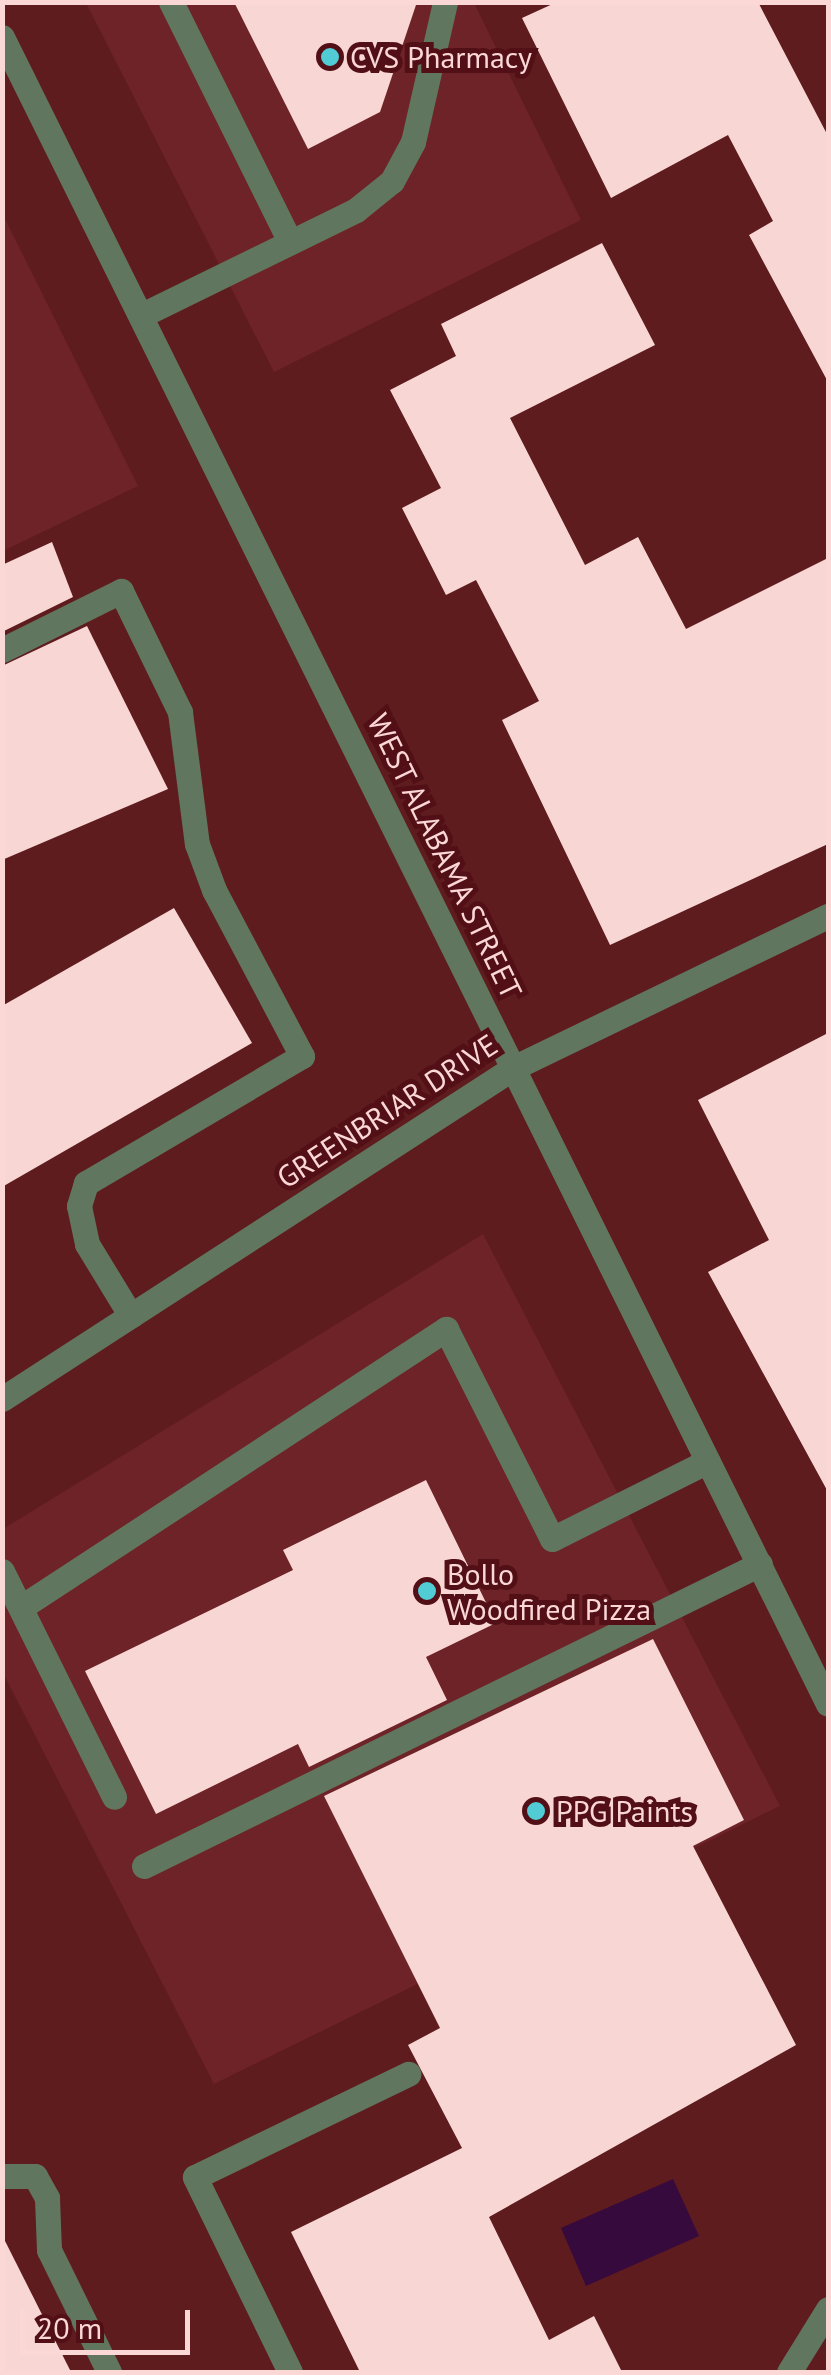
<!DOCTYPE html>
<html>
<head>
<meta charset="utf-8">
<style>
	body { margin:0 }
	#map { position:relative; width:831px; height:2375px; overflow:hidden; background:#5e1c1f; font-family:"PT Sans",sans-serif }
	div>[style] { position:absolute }
	[style*='--x'] { left:calc(var(--x)*1px); top:calc(var(--y)*1px); width:calc(var(--w)*1px); rotate:calc(var(--a)*1deg) }
	.built>* { inset:0; background:#6d2327 }
	.water>* { inset:0; background:#360a3d }
	.building>* { inset:0; background:#f8d6d4 }
	.minor>* { height:25px; margin:-12.5px; padding:0 12.5px; transform-origin:12.5px; border-radius:12.5px; background:#61765e }
	.dots>* { width:28px; height:28px; translate:-50% -50%; box-sizing:border-box; border:5px solid #521016; border-radius:50% }
	span { translate:-50% -50%; white-space:nowrap; text-align:center; line-height:1.15; -webkit-text-stroke:10px #521016; paint-order:stroke }
	.poi-label { font-size:30px; color:#fbd8d6 }
	.left { translate:0 -50%; text-align:left }
	.street-label { font-size:30px; color:#fbd8d6 }
	.frame { position:absolute; inset:0; border:5px solid #fbd8d6; pointer-events:none }
	.scale { position:absolute; left:20px; top:2310px; width:170px; height:45px; box-sizing:border-box; border:5px solid #fbd8d6; border-top:0; padding-left:12px; font-size:30px; line-height:35px; white-space:nowrap; color:#fbd8d6; -webkit-text-stroke:8px #521016; paint-order:stroke }
</style>
</head>
<body>
<div id="map">
	<div class="built">
		<i style="clip-path:polygon(86px 3px,474px 3px,581px 220px,274px 372px)"></i>
		<i style="clip-path:polygon(2px 213px,138px 486px,3px 551px,2px 551px)"></i>
		<i style="clip-path:polygon(483px 1234px,780px 1806px,214px 2084px,3px 1673px,3px 1529px)"></i>
	</div>
	<div class="water">
		<i style="clip-path:polygon(673px 2179px,699px 2236px,586px 2286px,561px 2228px)"></i>
	</div>
	<div class="building">
		<i style="clip-path:polygon(234px 2px,417px 2px,380px 112px,308px 149px)"></i>
		<i style="clip-path:polygon(557px 2px,758px 2px,828px 136px,828px 382px,749px 235px,773px 221px,728px 135px,611px 198px,522px 18px)"></i>
		<i style="clip-path:polygon(602px 243px,655px 345px,510px 418px,585px 565px,638px 537px,686px 629px,828px 558px,828px 844px,610px 945px,502px 720px,539px 701px,476px 580px,446px 595px,402px 508px,441px 488px,390px 390px,456px 356px,441px 324px)"></i>
		<i style="clip-path:polygon(52px 542px,73px 597px,2px 632px,2px 565px)"></i>
		<i style="clip-path:polygon(87px 626px,168px 789px,2px 860px,2px 666px)"></i>
		<i style="clip-path:polygon(174px 908px,252px 1043px,2px 1187px,2px 1006px)"></i>
		<i style="clip-path:polygon(828px 1033px,828px 1492px,708px 1272px,769px 1240px,698px 1100px)"></i>
		<i style="clip-path:polygon(426px 1480px,496px 1623px,426px 1657px,447px 1700px,309px 1767px,298px 1744px,156px 1814px,85px 1671px,293px 1570px,283px 1550px)"></i>
		<i style="clip-path:polygon(653px 1639px,744px 1820px,693px 1846px,796px 2045px,489px 2217px,549px 2340px,594px 2316px,622px 2372px,360px 2372px,291px 2232px,462px 2148px,408px 2045px,440px 2028px,324px 1796px)"></i>
		<i style="clip-path:polygon(2px 2235px,71px 2372px,2px 2372px)"></i>
	</div>
	<div class="minor">
		<i style="--x:171;--y:2;--w:268;--a:63.6"></i>
		<i style="--x:2;--y:37;--w:1860;--a:63.64"></i>
		<i style="--x:142;--y:315;--w:238;--a:-26.1"></i>
		<i style="--x:356;--y:210;--w:46;--a:-38.9"></i>
		<i style="--x:392;--y:181;--w:44;--a:-61.7"></i>
		<i style="--x:413;--y:142;--w:144;--a:-77.1"></i>
		<i style="--x:2;--y:650;--w:133;--a:-26.4"></i>
		<i style="--x:121;--y:591;--w:135;--a:64"></i>
		<i style="--x:180;--y:712;--w:133;--a:82.7"></i>
		<i style="--x:197;--y:844;--w:49;--a:69.7"></i>
		<i style="--x:214;--y:890;--w:188;--a:62.1"></i>
		<i style="--x:302;--y:1056;--w:251;--a:149.5"></i>
		<i style="--x:86;--y:1183;--w:24;--a:107"></i>
		<i style="--x:79;--y:1206;--w:39;--a:78"></i>
		<i style="--x:87;--y:1244;--w:84;--a:58.6"></i>
		<i style="--x:2;--y:1399;--w:609;--a:-32.93"></i>
		<i style="--x:513;--y:1068;--w:350;--a:-25.8"></i>
		<i style="--x:2;--y:1571;--w:252;--a:63.6"></i>
		<i style="--x:23;--y:1606;--w:506;--a:-33.22"></i>
		<i style="--x:446;--y:1329;--w:235;--a:63.2"></i>
		<i style="--x:552;--y:1539;--w:174;--a:-26.6"></i>
		<i style="--x:144;--y:1866;--w:686;--a:-26.12"></i>
		<i style="--x:2;--y:2176;--w:33;--a:0"></i>
		<i style="--x:35;--y:2176;--w:25;--a:61"></i>
		<i style="--x:47;--y:2198;--w:52;--a:87.8"></i>
		<i style="--x:49;--y:2250;--w:136;--a:63.8"></i>
		<i style="--x:290;--y:2372;--w:217;--a:-116"></i>
		<i style="--x:195;--y:2177;--w:237;--a:-25.8"></i>
		<i style="--x:789;--y:2372;--w:74;--a:-58.2"></i>
	</div>
	<div class="dots">
		<i style="left:330px;top:57px;background:#51ccd4"></i>
		<i style="left:427px;top:1591px;background:#51ccd4"></i>
		<i style="left:536px;top:1811px;background:#51ccd4"></i>
	</div>
	<div class="poi-label">
		<span class="left" style="left:350px;top:57px">CVS Pharmacy</span>
		<span class="left" style="left:447px;top:1591px">Bollo<br>Woodfired Pizza</span>
		<span class="left" style="left:556px;top:1811px">PPG Paints</span>
	</div>
	<div class="street-label">
		<span style="left:445px;top:856px;rotate:64deg">WEST ALABAMA STREET</span>
		<span style="left:387px;top:1111px;rotate:-33deg">GREENBRIAR DRIVE</span>
	</div>
	<div class="frame"></div>
	<div class="scale">20 m</div>
</div>
</body>
</html>
